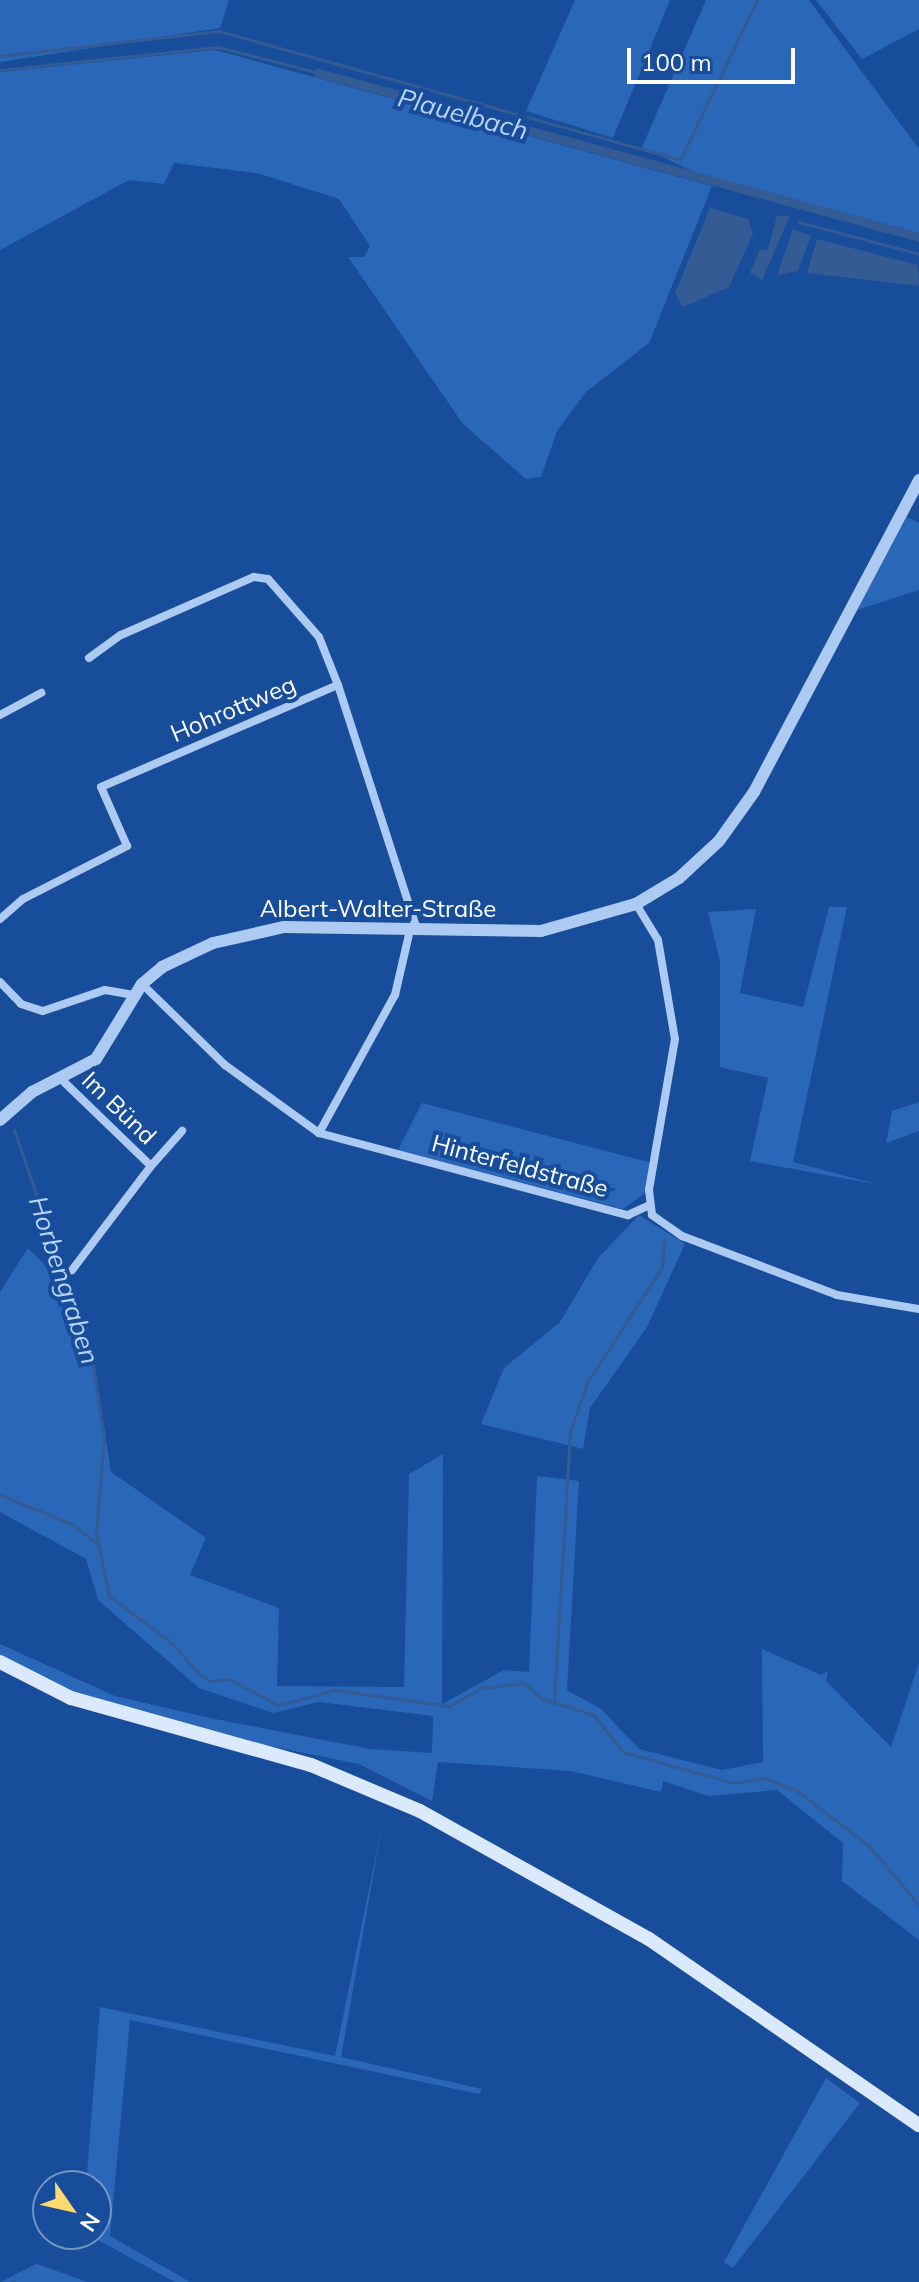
<!DOCTYPE html>
<html>
<head>
<meta charset="utf-8">
<style>
	body { margin:0 }
	#map { position:relative; width:919px; height:2282px; overflow:hidden; background:#174d9a; font-family:Mulish,sans-serif }
	div>[style] { position:absolute }
	[style*='--x'] { left:calc(var(--x)*1px); top:calc(var(--y)*1px); width:calc(var(--w)*1px); rotate:calc(var(--a)*1deg) }
	.green>* { inset:0; background:#2b67b8 }
	.water>* { inset:0; background:#345b93 }
	.stream>* { height:3px; margin:-1.5px; padding:0 1.5px; transform-origin:1.5px; border-radius:1.5px; background:#345b93 }
	.minor>* { height:8px; margin:-4px; padding:0 4px; transform-origin:4px; border-radius:4px; background:#adcaf2 }
	.tertiary>* { height:12px; margin:-6px; padding:0 6px; transform-origin:6px; border-radius:6px; background:#adcaf2 }
	.secondary>* { height:14px; margin:-7px; padding:0 7px; transform-origin:7px; border-radius:7px; background:#dbe9fc }
	span { translate:-50% -50%; white-space:nowrap; text-align:center; line-height:1.15; -webkit-text-stroke:8px #174d9a; paint-order:stroke }
	.street-label { font-size:24px; color:#fff }
	.water-label { font-size:26px; color:#b9d4f8; font-style:italic }
	.north { position:absolute; left:32px; top:2170px; width:80px; height:80px; box-sizing:border-box; background:#174d9a; border:2px solid #7494c2; border-radius:50%; rotate:124deg; font-size:22px; font-weight:700; line-height:32px; text-align:center; color:#fff }
	.north::after { content:''; display:block; margin:auto; width:28px; height:36px; background:#ffd96d; clip-path:polygon(50% 0,100% 100%,50% 72%,0 100%) }
	.scale { position:absolute; left:627px; top:48px; width:168px; height:36px; box-sizing:border-box; border:4px solid #fff; border-top:0; padding-left:10px; font-size:24px; line-height:28px; white-space:nowrap; color:#fff; -webkit-text-stroke:6px #174d9a; paint-order:stroke }
</style>
</head>
<body>
<div id="map">
	<div class="green">
		<i style="clip-path:polygon(0 0,229px 0,220px 28px,0 62px)"></i>
		<i style="clip-path:polygon(575px 0,670px 0,613px 138px,526px 111px)"></i>
		<i style="clip-path:polygon(706px 0,809px 0,919px 149px,919px 233px,696px 173px,642px 147px)"></i>
		<i style="clip-path:polygon(816px 0,919px 0,919px 29px,862px 59px)"></i>
		<i style="clip-path:polygon(215px 50px,712px 186px,649px 343px,586px 392px,557px 431px,541px 477px,526px 479px,463px 424px,348px 257px,364px 257px,370px 246px,339px 199px,257px 173px,174px 163px,164px 184px,129px 180px,0 250px,0 72px)"></i>
		<i style="clip-path:polygon(907px 517px,919px 523px,919px 590px,857px 610px)"></i>
		<i style="clip-path:polygon(829px 907px,847px 907px,793px 1162px,880px 1185px,750px 1161px,768px 1078px,720px 1067px,720px 962px,708px 912px,756px 909px,740px 993px,803px 1007px)"></i>
		<i style="clip-path:polygon(919px 1102px,919px 1131px,886px 1143px,892px 1111px)"></i>
		<i style="clip-path:polygon(422px 1103px,652px 1163px,644px 1194px,623px 1209px,398px 1150px)"></i>
		<i style="clip-path:polygon(639px 1215px,685px 1244px,647px 1327px,590px 1408px,583px 1449px,481px 1424px,504px 1368px,560px 1322px,598px 1258px)"></i>
		<i style="clip-path:polygon(28px 1248px,74px 1295px,91px 1344px,111px 1472px,206px 1538px,190px 1575px,279px 1608px,277px 1686px,404px 1687px,409px 1474px,443px 1454px,442px 1704px,504px 1670px,529px 1672px,537px 1476px,579px 1481px,567px 1690px,601px 1709px,639px 1749px,722px 1770px,763px 1762px,762px 1649px,821px 1675px,828px 1671px,826px 1681px,891px 1747px,919px 1663px,919px 1940px,842px 1881px,843px 1843px,777px 1790px,708px 1796px,663px 1781px,661px 1792px,571px 1771px,438px 1762px,432px 1801px,359px 1764px,182px 1728px,59px 1687px,0 1655px,0 1644px,115px 1696px,210px 1718px,370px 1749px,432px 1753px,433px 1716px,319px 1702px,273px 1713px,199px 1688px,98px 1600px,86px 1559px,0 1512px,0 1292px)"></i>
		<i style="clip-path:polygon(382px 1826px,341px 2057px,482px 2089px,479px 2094px,130px 2020px,110px 2236px,190px 2282px,175px 2282px,87px 2234px,96px 2234px,96px 2186px,86px 2186px,100px 2007px,335px 2056px)"></i>
		<i style="clip-path:polygon(826px 2078px,860px 2103px,733px 2268px,724px 2262px)"></i>
		<i style="clip-path:polygon(36px 2264px,37px 2264px,88px 2282px,1px 2282px)"></i>
	</div>
	<div class="water">
		<i style="clip-path:polygon(316px 68px,919px 233px,919px 242px,315px 77px)"></i>
		<i style="clip-path:polygon(710px 208px,748px 219px,753px 234px,729px 287px,683px 307px,675px 293px)"></i>
		<i style="clip-path:polygon(777px 216px,790px 216px,762px 280px,750px 273px,760px 249px,767px 251px)"></i>
		<i style="clip-path:polygon(793px 229px,811px 236px,798px 271px,777px 275px)"></i>
		<i style="clip-path:polygon(817px 239px,918px 265px,919px 286px,807px 273px)"></i>
	</div>
	<div class="stream">
		<i style="--x:0;--y:56;--w:220;--a:-6.5"></i>
		<i style="--x:219;--y:31;--w:479;--a:15.6"></i>
		<i style="--x:680;--y:160;--w:178;--a:-64.3"></i>
		<i style="--x:0;--y:70;--w:219;--a:-6"></i>
		<i style="--x:218;--y:47;--w:104;--a:14.4"></i>
		<i style="--x:799;--y:222;--w:124;--a:14.9"></i>
		<i style="--x:14;--y:1130;--w:236;--a:71"></i>
		<i style="--x:91;--y:1353;--w:85;--a:81.2"></i>
		<i style="--x:104;--y:1437;--w:96;--a:94.8"></i>
		<i style="--x:96;--y:1533;--w:64;--a:78.3"></i>
		<i style="--x:109;--y:1596;--w:80;--a:36.9"></i>
		<i style="--x:173;--y:1644;--w:38;--a:49"></i>
		<i style="--x:198;--y:1673;--w:14;--a:34"></i>
		<i style="--x:210;--y:1681;--w:19;--a:-6"></i>
		<i style="--x:229;--y:1679;--w:55;--a:28"></i>
		<i style="--x:278;--y:1705;--w:59;--a:-14.7"></i>
		<i style="--x:335;--y:1690;--w:115;--a:8"></i>
		<i style="--x:449;--y:1706;--w:37;--a:-29"></i>
		<i style="--x:481;--y:1688;--w:43;--a:-6.6"></i>
		<i style="--x:524;--y:1683;--w:23;--a:41"></i>
		<i style="--x:541;--y:1698;--w:56;--a:17.8"></i>
		<i style="--x:594;--y:1715;--w:47;--a:51.9"></i>
		<i style="--x:623;--y:1752;--w:115;--a:15.6"></i>
		<i style="--x:734;--y:1783;--w:30;--a:-9"></i>
		<i style="--x:764;--y:1778;--w:34;--a:21"></i>
		<i style="--x:796;--y:1790;--w:92;--a:37.5"></i>
		<i style="--x:869;--y:1846;--w:77;--a:49.7"></i>
		<i style="--x:0;--y:1495;--w:78;--a:21.9"></i>
		<i style="--x:72;--y:1524;--w:31;--a:38"></i>
		<i style="--x:554;--y:1701;--w:270;--a:-86.6"></i>
		<i style="--x:570;--y:1431;--w:53;--a:-70.2"></i>
		<i style="--x:588;--y:1381;--w:136;--a:-57"></i>
		<i style="--x:662;--y:1267;--w:28;--a:-86"></i>
		<i style="--x:12;--y:2281;--w:2;--a:27"></i>
	</div>
	<div class="minor">
		<i style="--x:89;--y:658;--w:39;--a:-36"></i>
		<i style="--x:121;--y:635;--w:145;--a:-23.6"></i>
		<i style="--x:254;--y:577;--w:14;--a:8"></i>
		<i style="--x:268;--y:579;--w:77;--a:48.7"></i>
		<i style="--x:319;--y:637;--w:52;--a:68.4"></i>
		<i style="--x:0;--y:715;--w:47;--a:-28.2"></i>
		<i style="--x:636;--y:904;--w:42;--a:58.6"></i>
		<i style="--x:658;--y:940;--w:100;--a:80.3"></i>
		<i style="--x:675;--y:1039;--w:153;--a:99.8"></i>
		<i style="--x:649;--y:1190;--w:25;--a:83"></i>
		<i style="--x:652;--y:1215;--w:37;--a:35"></i>
		<i style="--x:682;--y:1236;--w:166;--a:20.8"></i>
		<i style="--x:837;--y:1295;--w:83;--a:9.7"></i>
		<i style="--x:0;--y:919;--w:30;--a:-41"></i>
		<i style="--x:23;--y:899;--w:117;--a:-27"></i>
		<i style="--x:127;--y:846;--w:64;--a:-113.8"></i>
		<i style="--x:101;--y:787;--w:258;--a:-23.3"></i>
		<i style="--x:338;--y:685;--w:257;--a:72.1"></i>
		<i style="--x:0;--y:982;--w:30;--a:46"></i>
		<i style="--x:21;--y:1004;--w:23;--a:18"></i>
		<i style="--x:43;--y:1011;--w:65;--a:-18.7"></i>
		<i style="--x:105;--y:990;--w:29;--a:10"></i>
		<i style="--x:142;--y:984;--w:116;--a:44.3"></i>
		<i style="--x:225;--y:1065;--w:116;--a:35.9"></i>
		<i style="--x:319;--y:1133;--w:320;--a:14.9"></i>
		<i style="--x:628;--y:1215;--w:23;--a:-25"></i>
		<i style="--x:61;--y:1079;--w:125;--a:44"></i>
		<i style="--x:151;--y:1166;--w:131;--a:127.2"></i>
		<i style="--x:319;--y:1133;--w:158;--a:-61.2"></i>
		<i style="--x:395;--y:995;--w:67;--a:-77"></i>
		<i style="--x:151;--y:1166;--w:47;--a:-48.5"></i>
	</div>
	<div class="tertiary">
		<i style="--x:0;--y:1120;--w:43;--a:-41.2"></i>
		<i style="--x:32;--y:1092;--w:72;--a:-27.3"></i>
		<i style="--x:96;--y:1059;--w:88;--a:-58.5"></i>
		<i style="--x:142;--y:984;--w:26;--a:-40"></i>
		<i style="--x:162;--y:967;--w:56;--a:-25.2"></i>
		<i style="--x:213;--y:943;--w:73;--a:-12.7"></i>
		<i style="--x:284;--y:927;--w:257;--a:0.9"></i>
		<i style="--x:541;--y:931;--w:99;--a:-15.9"></i>
		<i style="--x:636;--y:904;--w:50;--a:-31.2"></i>
		<i style="--x:679;--y:878;--w:54;--a:-42.8"></i>
		<i style="--x:719;--y:841;--w:60;--a:-54.5"></i>
		<i style="--x:754;--y:792;--w:353;--a:-62.1"></i>
	</div>
	<div class="secondary">
		<i style="--x:0;--y:1662;--w:80;--a:26.9"></i>
		<i style="--x:71;--y:1698;--w:249;--a:15.6"></i>
		<i style="--x:311;--y:1765;--w:118;--a:22.9"></i>
		<i style="--x:420;--y:1811;--w:262;--a:29.2"></i>
		<i style="--x:649;--y:1939;--w:328;--a:34.6"></i>
	</div>
	<div class="street-label">
		<span style="left:233px;top:709px;rotate:-23deg">Hohrottweg</span>
		<span style="left:378px;top:909px">Albert-Walter-Straße</span>
		<span style="left:119px;top:1108px;rotate:44deg">Im Bünd</span>
		<span style="left:520px;top:1166px;rotate:15deg">Hinterfeldstraße</span>
	</div>
	<div class="water-label">
		<span style="left:463px;top:114px;rotate:15deg">Plauelbach</span>
		<span style="left:64px;top:1280px;rotate:72deg">Horbengraben</span>
	</div>
	<div class="north">N</div>
	<div class="scale">100 m</div>
</div>
</body>
</html>
